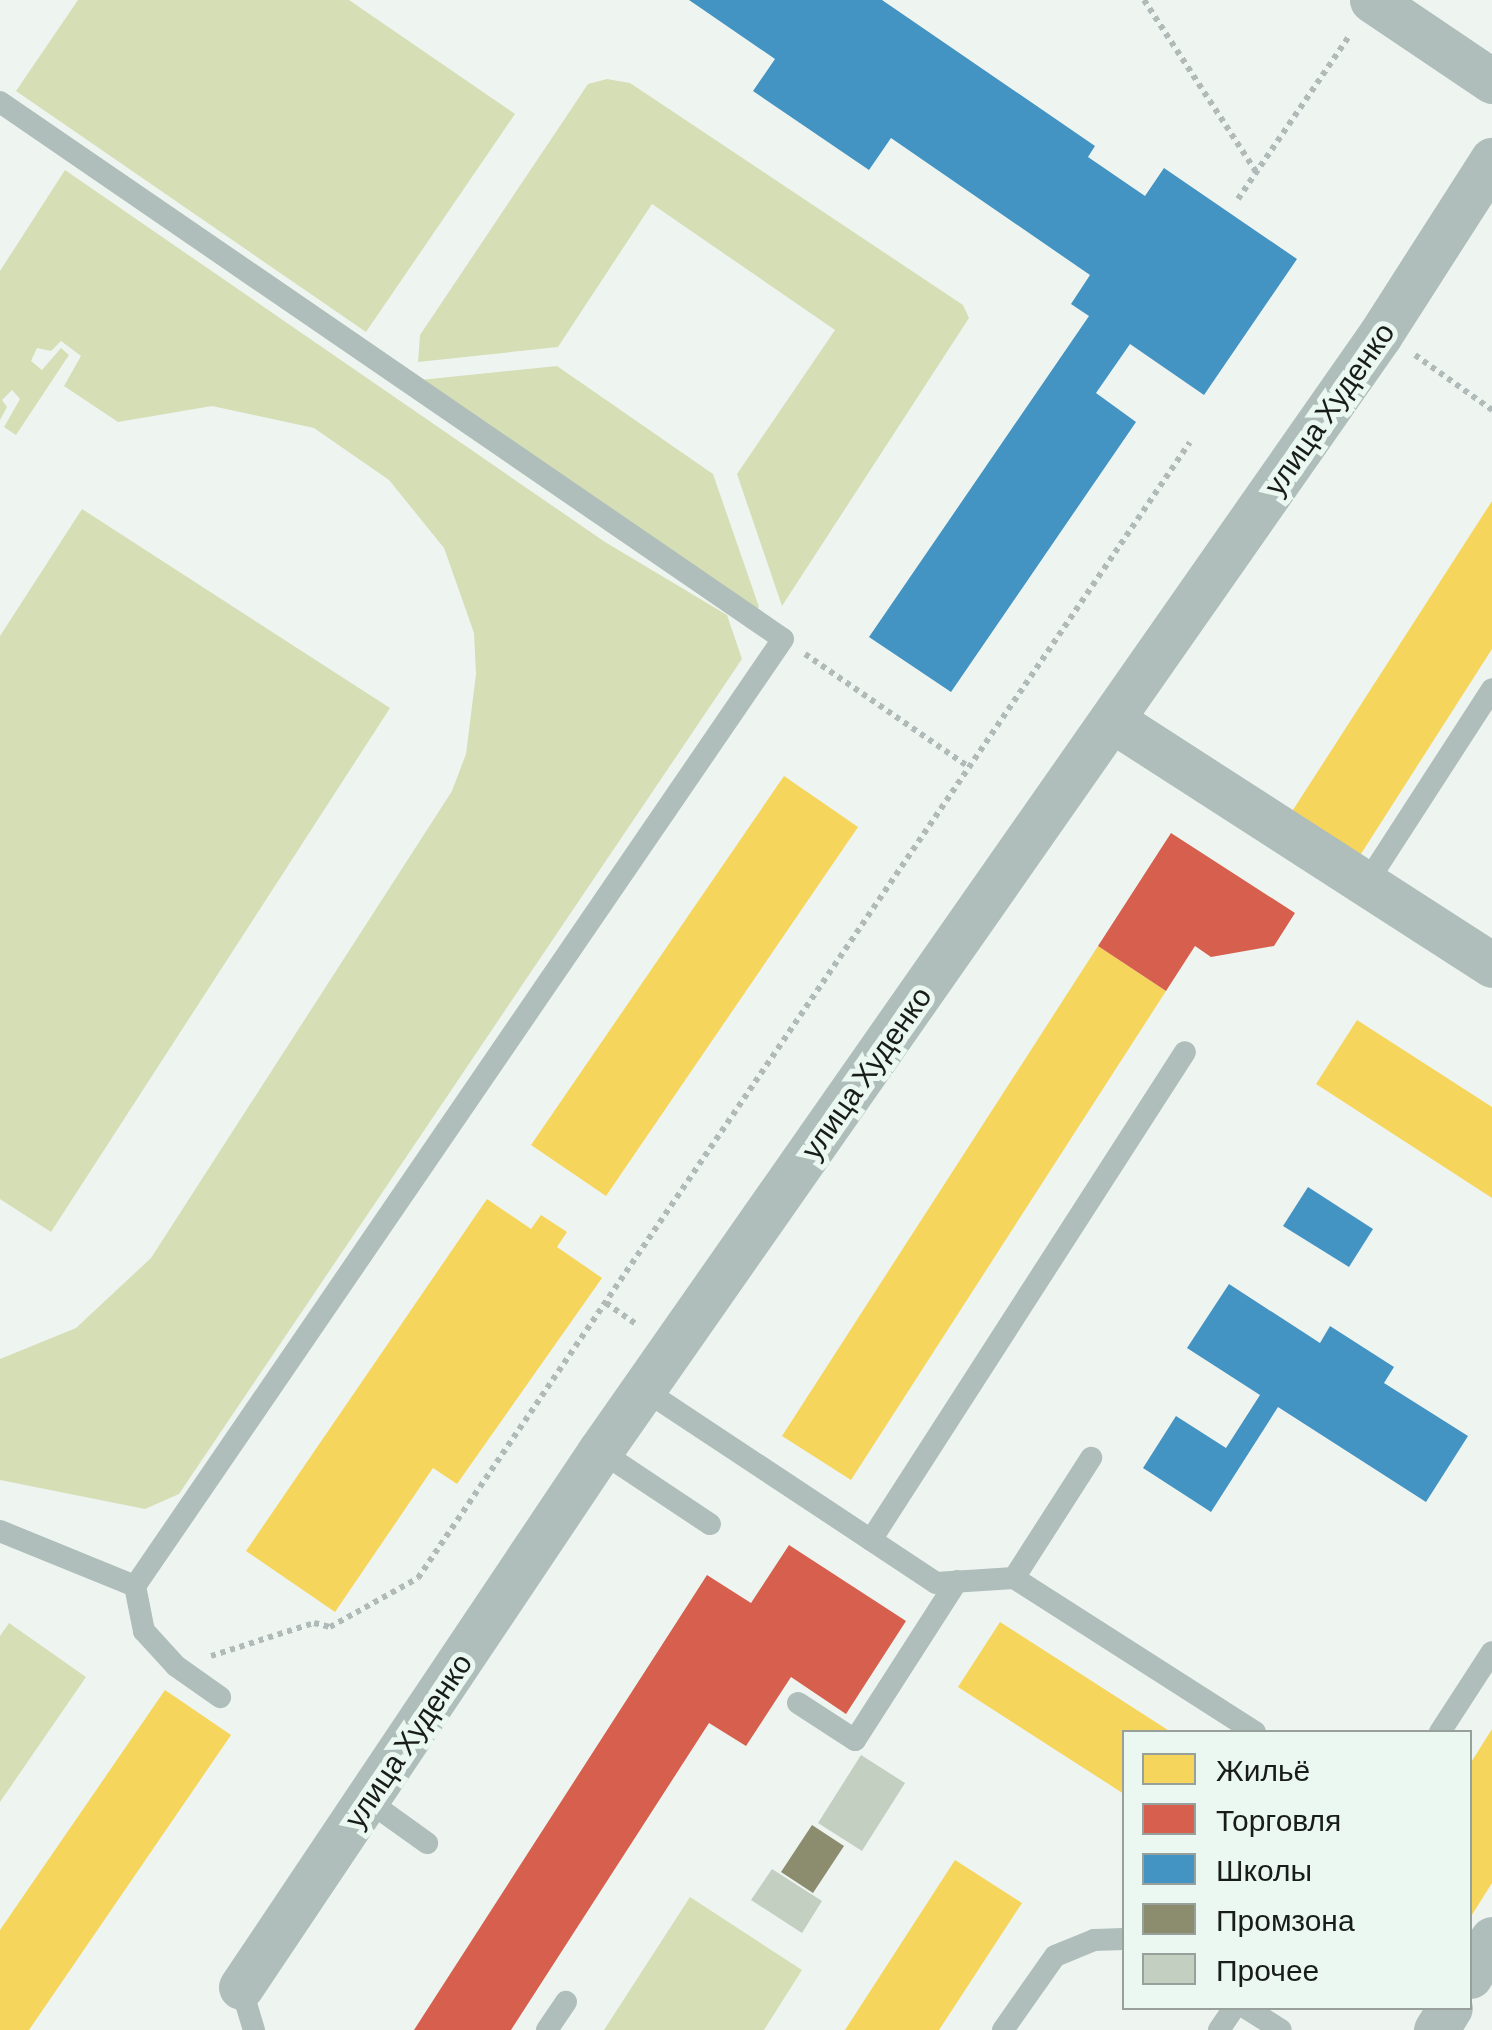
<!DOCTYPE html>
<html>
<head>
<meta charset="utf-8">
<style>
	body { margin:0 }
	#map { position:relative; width:1492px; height:2030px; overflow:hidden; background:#eef5f1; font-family:Barlow,sans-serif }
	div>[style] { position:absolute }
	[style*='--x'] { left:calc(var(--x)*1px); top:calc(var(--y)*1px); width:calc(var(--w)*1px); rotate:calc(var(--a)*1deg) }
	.green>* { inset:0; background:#d6deb6 }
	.homes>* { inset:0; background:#f6d55c }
	.shops>* { inset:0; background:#d6604d }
	.schools>* { inset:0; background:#4393c3 }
	.industry>* { inset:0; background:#8c8c6e }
	.building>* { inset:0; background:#c2cfc1 }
	.path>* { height:6px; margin-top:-3px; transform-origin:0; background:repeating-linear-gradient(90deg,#b0bab8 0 5px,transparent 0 10px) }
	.lane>* { height:22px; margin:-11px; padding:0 11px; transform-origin:11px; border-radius:11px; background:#afbebb }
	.street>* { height:45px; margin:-22.5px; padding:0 22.5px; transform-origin:22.5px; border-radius:22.5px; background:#afbebb }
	span { translate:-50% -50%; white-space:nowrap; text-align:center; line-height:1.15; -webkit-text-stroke:10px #ebf8f1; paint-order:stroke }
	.street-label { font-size:30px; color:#181c1a }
	.legend { position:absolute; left:1122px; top:1730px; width:350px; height:280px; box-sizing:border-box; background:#ebf8f1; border:2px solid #97a09b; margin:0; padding:12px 18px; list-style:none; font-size:30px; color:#181c1a }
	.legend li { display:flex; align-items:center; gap:20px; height:50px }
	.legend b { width:50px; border:2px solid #97a09b }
</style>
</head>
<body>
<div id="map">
	<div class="green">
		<i style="clip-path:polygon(78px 0,349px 0,515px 114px,366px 332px,16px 91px)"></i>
		<i style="clip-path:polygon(607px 79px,630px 83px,963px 305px,969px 318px,782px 606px,737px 474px,835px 330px,652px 204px,558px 347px,418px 362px,420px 335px,588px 84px)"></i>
		<i style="clip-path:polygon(65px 170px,605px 542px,727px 615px,742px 659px,179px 1494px,145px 1509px,0 1480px,0 1359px,76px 1328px,151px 1258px,452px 791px,466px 754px,476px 674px,474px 633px,444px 548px,389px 480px,314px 428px,212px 406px,118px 422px,64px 386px,81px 356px,61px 341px,51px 351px,37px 348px,31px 361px,42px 370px,61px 348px,69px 355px,16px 435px,4px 427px,20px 399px,12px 390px,2px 400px,7px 407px,0 420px,0 271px)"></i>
		<i style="clip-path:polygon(557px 366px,713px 474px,759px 607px,753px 612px,420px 380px)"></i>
		<i style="clip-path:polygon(82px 509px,390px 708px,51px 1232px,0 1199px,0 636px)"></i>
		<i style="clip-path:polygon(9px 1623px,86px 1677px,0 1802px,0 1636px)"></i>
		<i style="clip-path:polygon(690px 1897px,802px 1970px,764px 2030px,604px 2030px)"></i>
	</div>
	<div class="homes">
		<i style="clip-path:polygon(1492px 501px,1492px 649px,1359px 857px,1291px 813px)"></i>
		<i style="clip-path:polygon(784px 776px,858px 827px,606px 1196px,531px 1145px)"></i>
		<i style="clip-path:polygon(1098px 946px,1166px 991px,851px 1480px,782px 1436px)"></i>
		<i style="clip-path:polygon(1357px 1020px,1492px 1107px,1492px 1198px,1316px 1084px)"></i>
		<i style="clip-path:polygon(487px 1199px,531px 1229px,541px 1215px,567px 1232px,557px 1247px,602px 1278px,457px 1484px,433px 1468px,335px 1612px,246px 1551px)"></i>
		<i style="clip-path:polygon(1000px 1622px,1171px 1732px,1124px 1732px,1124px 1794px,958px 1687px)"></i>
		<i style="clip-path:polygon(165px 1690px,231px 1735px,29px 2030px,0 2030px,0 1930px)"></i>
		<i style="clip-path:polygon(1492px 1729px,1492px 1883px,1470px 1918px,1470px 1764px)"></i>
		<i style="clip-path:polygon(955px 1860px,1022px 1903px,939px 2030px,845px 2030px)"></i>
	</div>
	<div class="shops">
		<i style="clip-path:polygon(1171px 833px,1295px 913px,1274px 946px,1211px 957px,1195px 946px,1166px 991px,1098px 946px)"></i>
		<i style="clip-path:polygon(789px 1545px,906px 1621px,846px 1714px,791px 1677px,746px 1746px,709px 1723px,511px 2030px,414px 2030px,707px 1575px,751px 1603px)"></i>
	</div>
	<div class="schools">
		<i style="clip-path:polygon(689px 0,882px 0,1095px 146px,1088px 157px,1145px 196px,1164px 168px,1297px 259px,1204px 395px,1130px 344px,1096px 393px,1136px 422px,951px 692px,869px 637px,1089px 316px,1071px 304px,1090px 275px,891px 138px,869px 170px,753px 91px,775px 59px)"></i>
		<i style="clip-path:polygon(1308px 1187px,1373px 1229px,1349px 1267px,1283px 1226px)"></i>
		<i style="clip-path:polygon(1229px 1284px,1320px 1343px,1330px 1326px,1394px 1367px,1384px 1383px,1468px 1436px,1426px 1502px,1278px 1407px,1211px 1512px,1143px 1468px,1176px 1416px,1226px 1448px,1260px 1395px,1187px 1348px)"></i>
	</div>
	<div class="industry">
		<i style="clip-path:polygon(812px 1825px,844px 1846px,813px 1893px,781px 1872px)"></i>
	</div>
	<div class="building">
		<i style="clip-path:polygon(861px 1755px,905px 1783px,862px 1851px,818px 1823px)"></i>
		<i style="clip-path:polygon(772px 1869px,822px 1901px,802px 1933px,751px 1900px)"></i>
	</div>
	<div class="path">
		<i style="--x:1144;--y:0;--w:205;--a:56.9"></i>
		<i style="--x:1238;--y:199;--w:199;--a:-55.7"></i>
		<i style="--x:1415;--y:355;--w:95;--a:35.5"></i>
		<i style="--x:805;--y:654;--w:199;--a:34.6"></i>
		<i style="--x:606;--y:1303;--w:39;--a:35"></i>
		<i style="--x:211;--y:1656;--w:108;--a:-17.8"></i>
		<i style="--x:314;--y:1623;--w:16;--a:14"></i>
		<i style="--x:330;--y:1627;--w:101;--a:-29.1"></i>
		<i style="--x:418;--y:1578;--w:1373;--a:-55.8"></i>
	</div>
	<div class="lane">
		<i style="--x:0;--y:102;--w:949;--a:34.44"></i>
		<i style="--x:783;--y:639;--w:1147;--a:124.38"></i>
		<i style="--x:135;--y:1586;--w:46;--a:78.7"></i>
		<i style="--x:144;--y:1631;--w:47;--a:47.6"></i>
		<i style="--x:176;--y:1666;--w:54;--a:35.2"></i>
		<i style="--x:1366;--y:884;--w:232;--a:-57.1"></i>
		<i style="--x:643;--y:1389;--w:351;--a:33.5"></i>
		<i style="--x:936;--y:1583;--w:78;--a:-3.7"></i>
		<i style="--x:1014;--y:1578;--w:286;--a:32.6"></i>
		<i style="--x:600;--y:1451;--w:132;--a:33.6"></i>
		<i style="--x:0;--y:1531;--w:146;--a:22.2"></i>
		<i style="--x:871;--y:1540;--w:580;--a:-57.24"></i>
		<i style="--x:1014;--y:1578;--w:143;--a:-57.3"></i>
		<i style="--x:798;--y:1703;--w:68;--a:33"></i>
		<i style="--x:855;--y:1740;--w:189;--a:-57.3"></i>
		<i style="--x:1440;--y:1732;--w:95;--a:-57"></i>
		<i style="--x:367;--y:1800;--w:74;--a:35.6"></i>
		<i style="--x:241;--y:1987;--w:45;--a:73.2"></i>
		<i style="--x:1246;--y:2008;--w:41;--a:32.2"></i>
		<i style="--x:547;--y:2030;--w:34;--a:-56"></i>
		<i style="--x:1003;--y:2030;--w:90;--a:-54.9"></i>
		<i style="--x:1055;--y:1956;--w:42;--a:-22.3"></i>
		<i style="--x:1094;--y:1940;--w:30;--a:-2"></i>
		<i style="--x:1219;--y:2030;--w:27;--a:-56"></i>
	</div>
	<div class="street">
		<i style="--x:1372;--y:0;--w:145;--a:34"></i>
		<i style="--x:1112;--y:720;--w:452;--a:32.8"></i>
		<i style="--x:1470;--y:1976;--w:43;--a:-59.3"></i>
		<i style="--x:241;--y:1987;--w:645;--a:-56.19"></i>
		<i style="--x:600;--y:1451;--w:1362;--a:-55.05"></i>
		<i style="--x:1380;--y:335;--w:208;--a:-57.4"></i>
		<i style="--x:1436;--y:2030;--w:26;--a:-58"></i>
	</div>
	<div class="street-label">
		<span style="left:1328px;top:408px;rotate:-55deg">улица Худенко</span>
		<span style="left:865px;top:1072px;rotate:-55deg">улица Худенко</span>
		<span style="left:407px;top:1740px;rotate:-56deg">улица Худенко</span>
	</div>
	<ul class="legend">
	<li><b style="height:28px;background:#f6d55c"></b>Жильё</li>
	<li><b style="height:28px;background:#d6604d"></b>Торговля</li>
	<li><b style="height:28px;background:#4393c3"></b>Школы</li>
	<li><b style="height:28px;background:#8c8c6e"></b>Промзона</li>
	<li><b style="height:28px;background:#c2cfc1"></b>Прочее</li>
	</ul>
</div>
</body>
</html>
